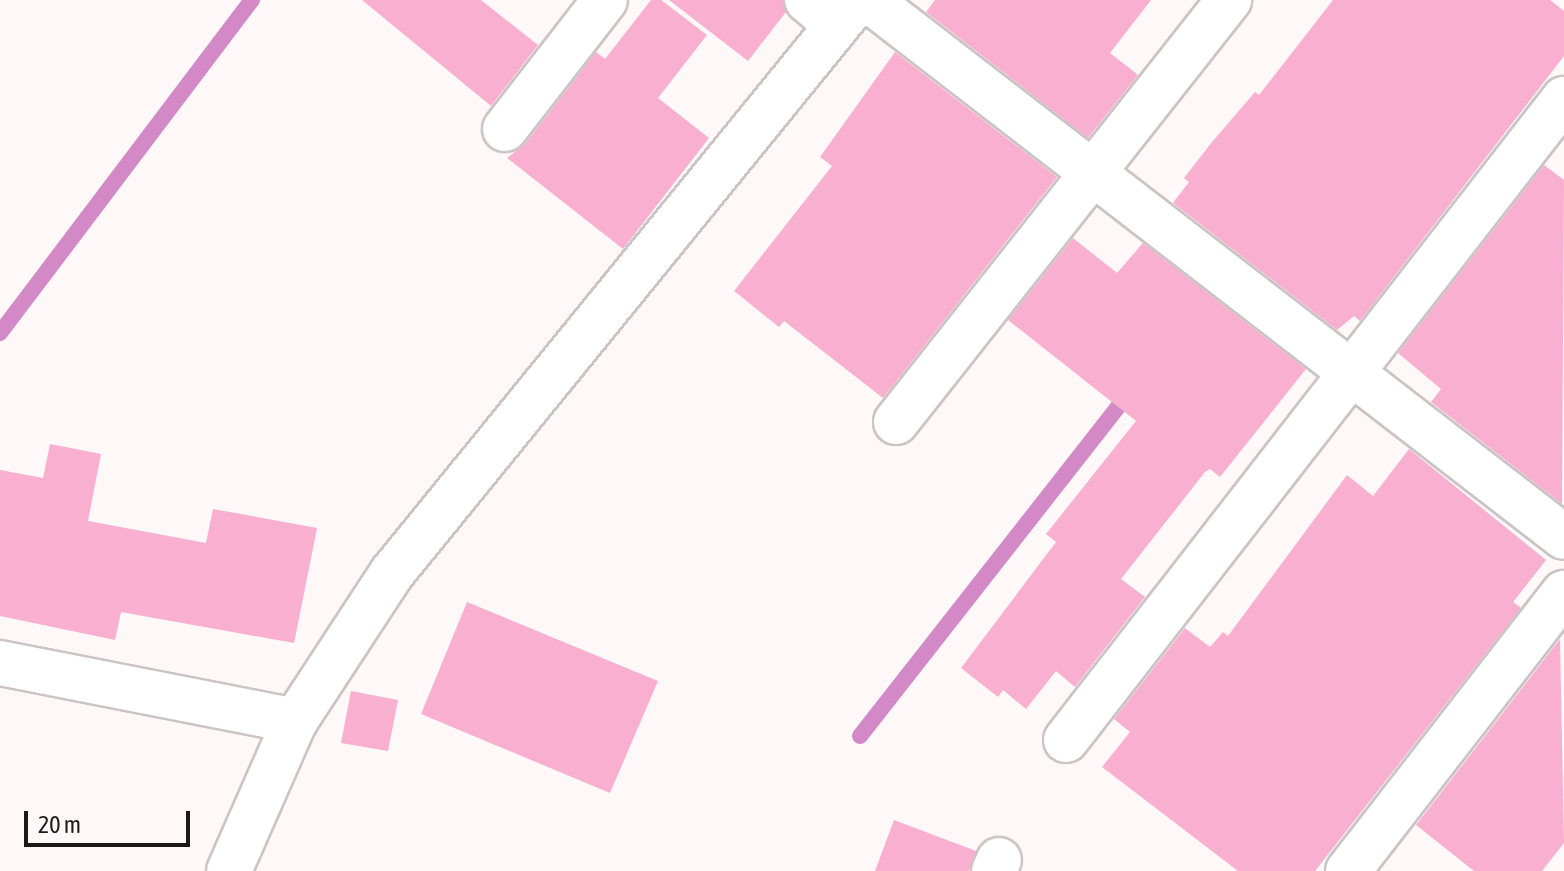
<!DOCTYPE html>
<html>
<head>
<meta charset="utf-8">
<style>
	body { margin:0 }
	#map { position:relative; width:1564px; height:871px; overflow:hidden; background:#fff8f9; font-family:"Asap Condensed",sans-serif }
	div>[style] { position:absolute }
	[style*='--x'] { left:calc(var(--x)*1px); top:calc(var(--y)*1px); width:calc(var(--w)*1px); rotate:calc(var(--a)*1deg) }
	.stream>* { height:16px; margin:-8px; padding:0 8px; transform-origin:8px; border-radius:8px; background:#d289c6 }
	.building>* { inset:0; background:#f9afcf }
	.roads { filter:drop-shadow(2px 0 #cbc3c4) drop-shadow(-2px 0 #cbc3c4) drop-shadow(0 2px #cbc3c4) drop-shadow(0 -2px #cbc3c4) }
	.minor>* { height:44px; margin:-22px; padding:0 22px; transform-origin:22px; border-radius:22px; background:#fff }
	span { translate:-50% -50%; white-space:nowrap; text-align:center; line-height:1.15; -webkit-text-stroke:8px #fff8f9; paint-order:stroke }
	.scale { position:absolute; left:24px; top:811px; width:166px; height:36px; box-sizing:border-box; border:4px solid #1b1919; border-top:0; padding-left:10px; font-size:24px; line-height:28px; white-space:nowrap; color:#1b1919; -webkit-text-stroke:6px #fff8f9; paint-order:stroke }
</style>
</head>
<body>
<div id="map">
	<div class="stream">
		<i style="--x:0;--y:333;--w:418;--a:-52.9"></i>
		<i style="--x:860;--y:736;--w:439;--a:-51.9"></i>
	</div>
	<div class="building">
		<i style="clip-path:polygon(362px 0,481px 0,538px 45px,491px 106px)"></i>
		<i style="clip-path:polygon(651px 0,661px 0,707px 35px,658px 98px,709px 138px,623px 249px,507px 158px,525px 144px,596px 52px,605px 59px)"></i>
		<i style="clip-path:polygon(669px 0,783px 0,786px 12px,748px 61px)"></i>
		<i style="clip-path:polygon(935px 0,1151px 0,1110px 53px,1138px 75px,1088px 138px,926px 12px)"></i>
		<i style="clip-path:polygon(1333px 0,1550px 0,1564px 11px,1564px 56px,1360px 321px,1354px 316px,1337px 330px,1173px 203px,1189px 182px,1184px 178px,1212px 142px,1255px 92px,1259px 95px)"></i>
		<i style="clip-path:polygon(895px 52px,1057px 177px,883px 398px,784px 321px,779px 327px,734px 291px,832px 166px,820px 157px)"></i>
		<i style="clip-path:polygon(1544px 165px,1564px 180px,1562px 504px,1431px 402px,1441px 389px,1398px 353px)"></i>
		<i style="clip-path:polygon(1073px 238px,1117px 273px,1143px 243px,1306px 369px,1220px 477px,1210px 469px,1205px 472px,1121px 579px,1145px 597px,1075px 687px,1056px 671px,1026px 709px,1003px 690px,998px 697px,961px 668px,1056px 542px,1046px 534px,1136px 421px,1008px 320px)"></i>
		<i style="clip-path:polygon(50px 444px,101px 454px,88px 521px,206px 543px,213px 509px,317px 528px,294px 643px,121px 612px,115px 640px,0 616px,0 470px,43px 478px)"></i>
		<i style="clip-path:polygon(1409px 449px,1546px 560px,1513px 602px,1521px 608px,1315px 871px,1238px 871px,1102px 767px,1130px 732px,1114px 719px,1185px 628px,1210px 647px,1223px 632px,1228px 636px,1347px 475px,1373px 496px)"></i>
		<i style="clip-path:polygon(467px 602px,658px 681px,610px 793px,421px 714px)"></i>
		<i style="clip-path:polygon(1560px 639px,1564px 843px,1542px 871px,1474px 871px,1416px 825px)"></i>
		<i style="clip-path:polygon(351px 691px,398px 700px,388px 751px,341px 743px)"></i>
		<i style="clip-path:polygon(894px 820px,976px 851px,969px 871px,875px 871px)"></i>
	</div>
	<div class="roads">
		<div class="minor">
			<i style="--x:807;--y:0;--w:39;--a:40"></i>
			<i style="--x:869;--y:0;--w:878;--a:37.69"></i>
			<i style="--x:505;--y:129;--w:163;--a:-52.2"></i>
			<i style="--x:896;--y:422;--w:538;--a:-51.72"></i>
			<i style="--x:0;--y:663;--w:301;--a:11.1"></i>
			<i style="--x:1066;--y:740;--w:812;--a:-52.16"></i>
			<i style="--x:229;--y:871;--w:164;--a:-66.3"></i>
			<i style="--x:295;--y:721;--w:177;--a:-56.8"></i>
			<i style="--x:392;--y:573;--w:739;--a:-50.88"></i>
			<i style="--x:994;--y:871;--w:12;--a:-66"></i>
			<i style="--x:1348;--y:871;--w:352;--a:-52.2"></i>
		</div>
	</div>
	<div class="scale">20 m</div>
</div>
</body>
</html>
